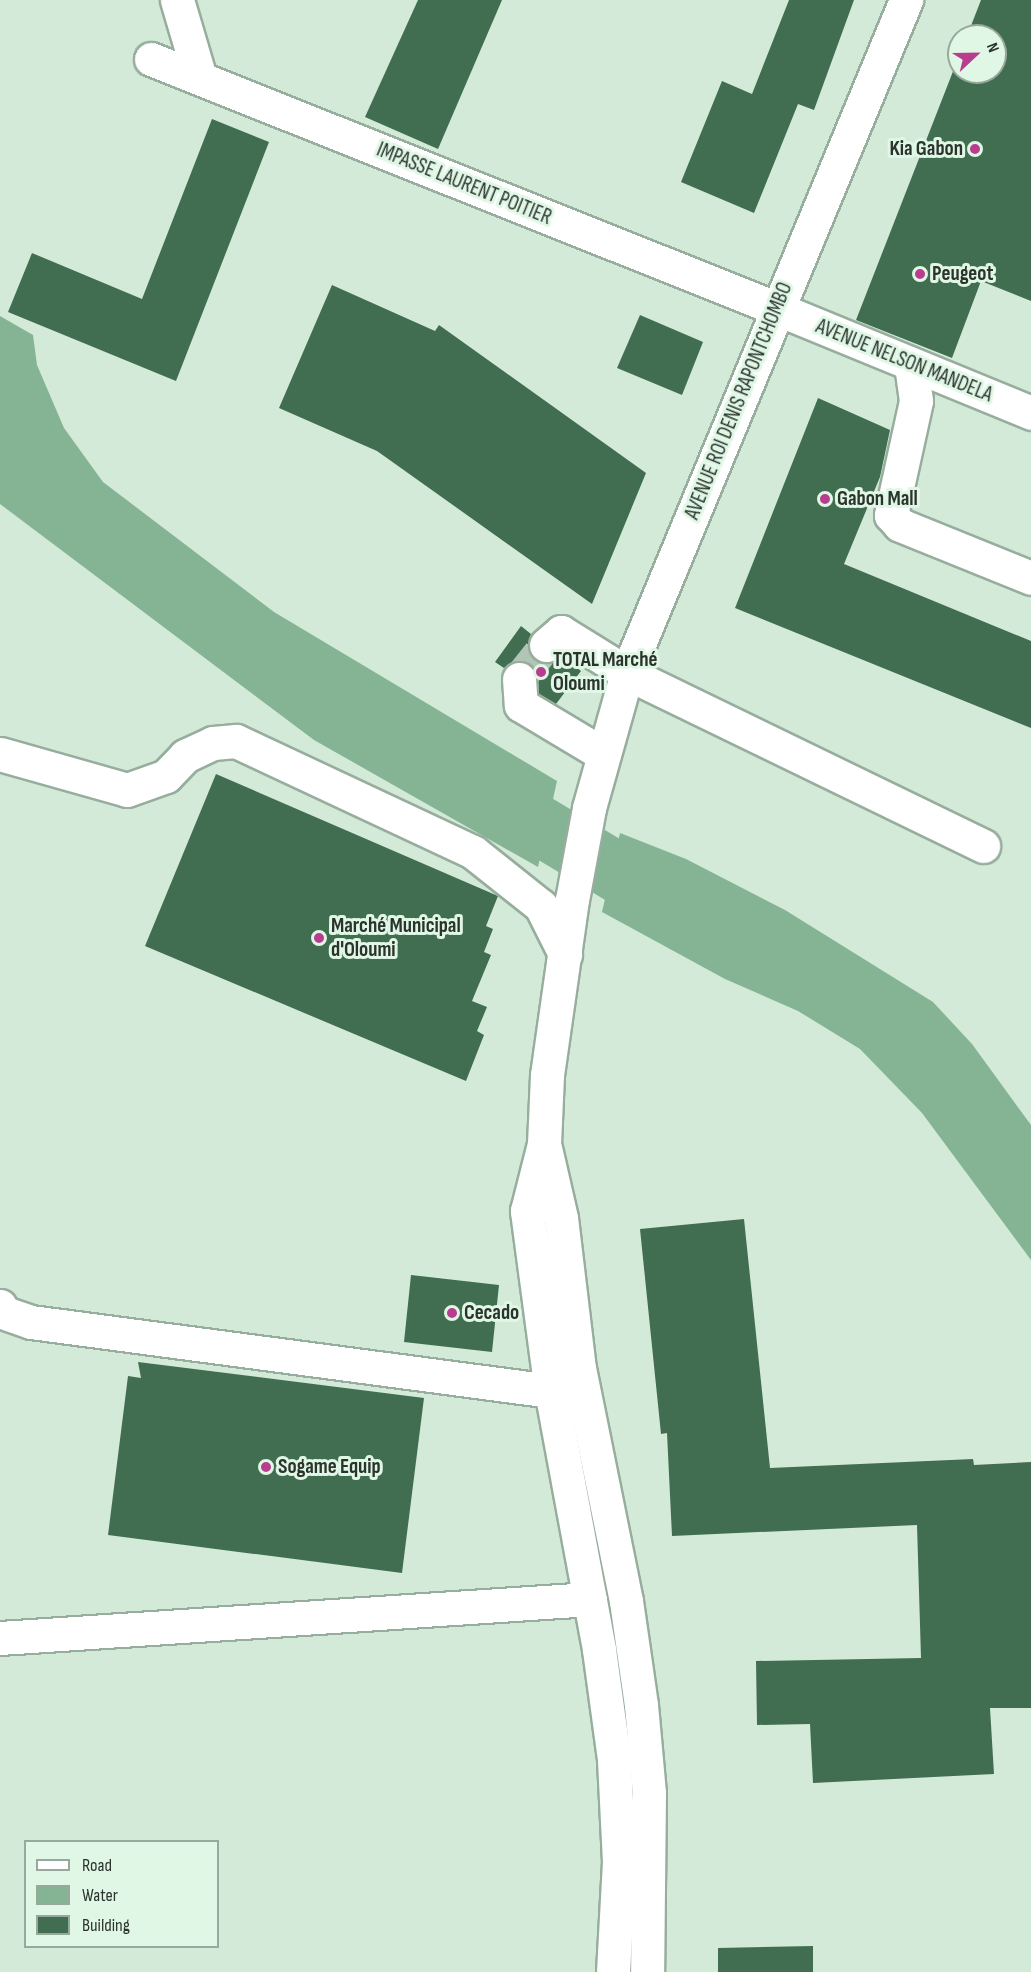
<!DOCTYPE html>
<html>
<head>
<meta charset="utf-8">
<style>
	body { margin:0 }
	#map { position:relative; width:1031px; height:1972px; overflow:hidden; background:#d3ead9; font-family:"Sofia Sans Condensed",sans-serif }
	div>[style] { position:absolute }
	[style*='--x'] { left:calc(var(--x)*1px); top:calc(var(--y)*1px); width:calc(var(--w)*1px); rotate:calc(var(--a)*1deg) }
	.water>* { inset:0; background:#85b494 }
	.river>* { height:60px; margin:-30px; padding:0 30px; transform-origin:30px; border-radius:30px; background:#85b494 }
	.building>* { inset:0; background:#416e50 }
	.minor-tunnel>* { height:33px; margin-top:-16.5px; transform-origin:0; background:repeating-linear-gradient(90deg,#b1c5b6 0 33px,transparent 0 49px) }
	.roads { filter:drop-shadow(2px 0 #97ad9d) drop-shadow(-2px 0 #97ad9d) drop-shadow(0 2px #97ad9d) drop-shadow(0 -2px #97ad9d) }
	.minor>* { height:33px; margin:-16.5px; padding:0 16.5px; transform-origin:16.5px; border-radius:16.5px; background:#fff }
	.major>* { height:33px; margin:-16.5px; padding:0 16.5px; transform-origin:16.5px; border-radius:16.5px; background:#fff }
	.dots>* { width:16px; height:16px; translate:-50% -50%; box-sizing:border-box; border:3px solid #e0f7e6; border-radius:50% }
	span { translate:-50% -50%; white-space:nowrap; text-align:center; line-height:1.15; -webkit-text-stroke:6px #e0f7e6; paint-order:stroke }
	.poi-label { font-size:21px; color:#2a332c; font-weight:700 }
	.right { translate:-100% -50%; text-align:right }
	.left { translate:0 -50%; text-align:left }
	.street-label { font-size:21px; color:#2a332c }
	.legend { position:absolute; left:24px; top:1840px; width:195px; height:108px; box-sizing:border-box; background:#e0f7e6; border:2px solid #97a99c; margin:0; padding:8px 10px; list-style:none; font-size:18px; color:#2a332c }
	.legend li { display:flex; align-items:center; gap:12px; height:30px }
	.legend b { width:30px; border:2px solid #97a99c }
	.north { position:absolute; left:947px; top:24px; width:60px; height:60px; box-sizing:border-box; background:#e0f7e6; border:2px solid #97a99c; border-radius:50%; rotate:68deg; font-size:16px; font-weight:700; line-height:24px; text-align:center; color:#2a332c }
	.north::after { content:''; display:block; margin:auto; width:21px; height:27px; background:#b83d8f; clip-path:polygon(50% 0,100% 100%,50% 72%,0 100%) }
</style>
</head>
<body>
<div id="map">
	<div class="water">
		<i style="clip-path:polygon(0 316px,33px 335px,37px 365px,64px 428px,103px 482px,274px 612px,557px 781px,538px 867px,314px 740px,0 504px)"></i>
		<i style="clip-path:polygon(620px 833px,686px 859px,785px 910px,933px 1002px,972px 1044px,1031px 1125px,1031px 1260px,922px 1113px,860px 1049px,798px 1011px,725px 979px,602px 912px)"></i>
	</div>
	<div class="river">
		<i style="--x:477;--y:788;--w:240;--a:31"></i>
	</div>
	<div class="building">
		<i style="clip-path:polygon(418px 0,502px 0,438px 149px,365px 117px)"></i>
		<i style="clip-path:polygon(789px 0,854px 0,814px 110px,798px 104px,754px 213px,681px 182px,722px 81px,752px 94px)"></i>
		<i style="clip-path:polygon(981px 0,1031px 0,1031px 301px,981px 281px,952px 358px,856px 320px,959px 56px,959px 72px,995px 72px,995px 36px,967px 36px)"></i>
		<i style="clip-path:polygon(212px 119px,269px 142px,176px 381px,8px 312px,32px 253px,142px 299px)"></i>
		<i style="clip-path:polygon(332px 285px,435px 331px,439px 325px,646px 473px,592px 604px,377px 451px,279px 408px)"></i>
		<i style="clip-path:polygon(640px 315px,703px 342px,682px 395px,617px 368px)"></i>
		<i style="clip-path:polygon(818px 398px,890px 430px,880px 477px,844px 564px,1031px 641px,1031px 728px,735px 608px)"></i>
		<i style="clip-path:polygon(521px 626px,531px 634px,528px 648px,532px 658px,549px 663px,562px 656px,581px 671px,556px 704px,539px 694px,535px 669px,528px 662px,517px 660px,504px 668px,495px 662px)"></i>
		<i style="clip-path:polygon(216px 774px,498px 896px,486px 926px,493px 929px,484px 952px,491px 955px,472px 1001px,487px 1007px,477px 1031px,484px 1035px,466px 1081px,145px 946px)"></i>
		<i style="clip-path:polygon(744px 1219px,770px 1468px,973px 1459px,974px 1465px,1031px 1462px,1031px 1708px,990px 1708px,994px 1774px,813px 1783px,810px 1724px,757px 1725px,756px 1661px,921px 1658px,917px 1525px,672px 1536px,667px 1433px,661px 1434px,640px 1229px)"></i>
		<i style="clip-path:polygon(411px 1275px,499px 1285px,492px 1352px,404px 1342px)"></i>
		<i style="clip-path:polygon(138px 1362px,424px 1398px,402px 1573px,108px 1535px,128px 1376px,141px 1378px)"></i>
		<i style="clip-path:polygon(813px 1946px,813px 1972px,718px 1972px,718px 1948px)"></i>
	</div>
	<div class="minor-tunnel">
		<i style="--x:519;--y:679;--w:43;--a:-51.5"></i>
	</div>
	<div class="roads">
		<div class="minor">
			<i style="--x:177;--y:0;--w:81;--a:73.6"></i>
			<i style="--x:151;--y:59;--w:675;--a:21.74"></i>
			<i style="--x:911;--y:365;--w:36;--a:82"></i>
			<i style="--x:916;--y:401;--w:117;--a:102.4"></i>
			<i style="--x:891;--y:515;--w:13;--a:48"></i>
			<i style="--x:900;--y:525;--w:141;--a:22"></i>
			<i style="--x:546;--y:645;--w:20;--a:-41"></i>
			<i style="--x:561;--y:632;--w:78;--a:31.8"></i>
			<i style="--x:627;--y:673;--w:396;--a:25.9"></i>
			<i style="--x:519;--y:679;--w:26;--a:86"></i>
			<i style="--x:521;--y:705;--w:96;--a:30.9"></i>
			<i style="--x:0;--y:754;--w:132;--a:15.8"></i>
			<i style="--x:127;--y:790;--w:41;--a:-19.7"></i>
			<i style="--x:166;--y:776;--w:28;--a:-46"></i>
			<i style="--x:185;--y:756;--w:31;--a:-25"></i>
			<i style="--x:213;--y:743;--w:23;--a:-5"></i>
			<i style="--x:236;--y:741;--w:262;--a:25.1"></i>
			<i style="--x:473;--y:852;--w:87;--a:38.5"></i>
			<i style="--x:541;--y:906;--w:54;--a:63.4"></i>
			<i style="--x:0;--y:1306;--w:6;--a:72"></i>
			<i style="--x:2;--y:1312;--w:31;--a:19"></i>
			<i style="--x:31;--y:1322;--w:525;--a:7.56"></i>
			<i style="--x:0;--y:1638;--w:591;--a:-3.78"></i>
		</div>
		<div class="major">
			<i style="--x:778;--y:309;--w:274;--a:22.3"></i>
			<i style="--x:545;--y:1148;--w:72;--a:77.1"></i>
			<i style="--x:561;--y:1218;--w:151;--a:83.2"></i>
			<i style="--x:579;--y:1368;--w:238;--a:78.6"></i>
			<i style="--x:626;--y:1601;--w:105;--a:81.8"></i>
			<i style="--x:641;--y:1705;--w:88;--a:84.8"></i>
			<i style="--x:649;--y:1793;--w:179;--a:90.6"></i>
			<i style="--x:613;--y:1972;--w:110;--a:-86.9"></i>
			<i style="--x:619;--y:1862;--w:103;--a:-92.8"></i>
			<i style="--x:614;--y:1759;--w:111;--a:-97.8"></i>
			<i style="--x:599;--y:1649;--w:262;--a:-100.5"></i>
			<i style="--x:551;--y:1391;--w:182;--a:-97.6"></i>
			<i style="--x:527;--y:1211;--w:69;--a:-75.8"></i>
			<i style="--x:544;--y:1144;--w:69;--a:-87.5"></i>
			<i style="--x:547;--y:1075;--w:177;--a:-81.9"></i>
			<i style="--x:572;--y:900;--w:94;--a:-79.5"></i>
			<i style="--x:589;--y:808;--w:140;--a:-74.3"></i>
			<i style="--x:627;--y:673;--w:729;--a:-67.48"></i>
		</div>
	</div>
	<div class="dots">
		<i style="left:975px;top:149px;background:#b83d8f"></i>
		<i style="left:920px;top:274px;background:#b83d8f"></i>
		<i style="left:825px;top:499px;background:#b83d8f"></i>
		<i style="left:541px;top:672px;background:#b83d8f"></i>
		<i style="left:319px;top:938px;background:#b83d8f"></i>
		<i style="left:452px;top:1313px;background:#b83d8f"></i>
		<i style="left:266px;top:1467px;background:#b83d8f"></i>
	</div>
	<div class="poi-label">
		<span class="right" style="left:963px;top:149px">Kia Gabon</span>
		<span class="left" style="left:932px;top:274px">Peugeot</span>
		<span class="left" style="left:837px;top:499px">Gabon Mall</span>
		<span class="left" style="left:553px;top:672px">TOTAL Marché<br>Oloumi</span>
		<span class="left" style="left:331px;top:938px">Marché Municipal<br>d'Oloumi</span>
		<span class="left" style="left:464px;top:1313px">Cecado</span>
		<span class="left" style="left:278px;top:1467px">Sogame Equip</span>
	</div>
	<div class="street-label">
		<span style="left:464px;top:184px;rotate:22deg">IMPASSE LAURENT POITIER</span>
		<span style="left:904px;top:361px;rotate:22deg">AVENUE NELSON MANDELA</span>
		<span style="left:739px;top:401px;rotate:-68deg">AVENUE ROI DENIS RAPONTCHOMBO</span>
	</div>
	<ul class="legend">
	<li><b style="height:8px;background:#fff"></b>Road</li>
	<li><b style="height:16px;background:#85b494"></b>Water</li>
	<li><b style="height:16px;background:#416e50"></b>Building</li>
	</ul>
	<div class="north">N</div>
</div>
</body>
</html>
